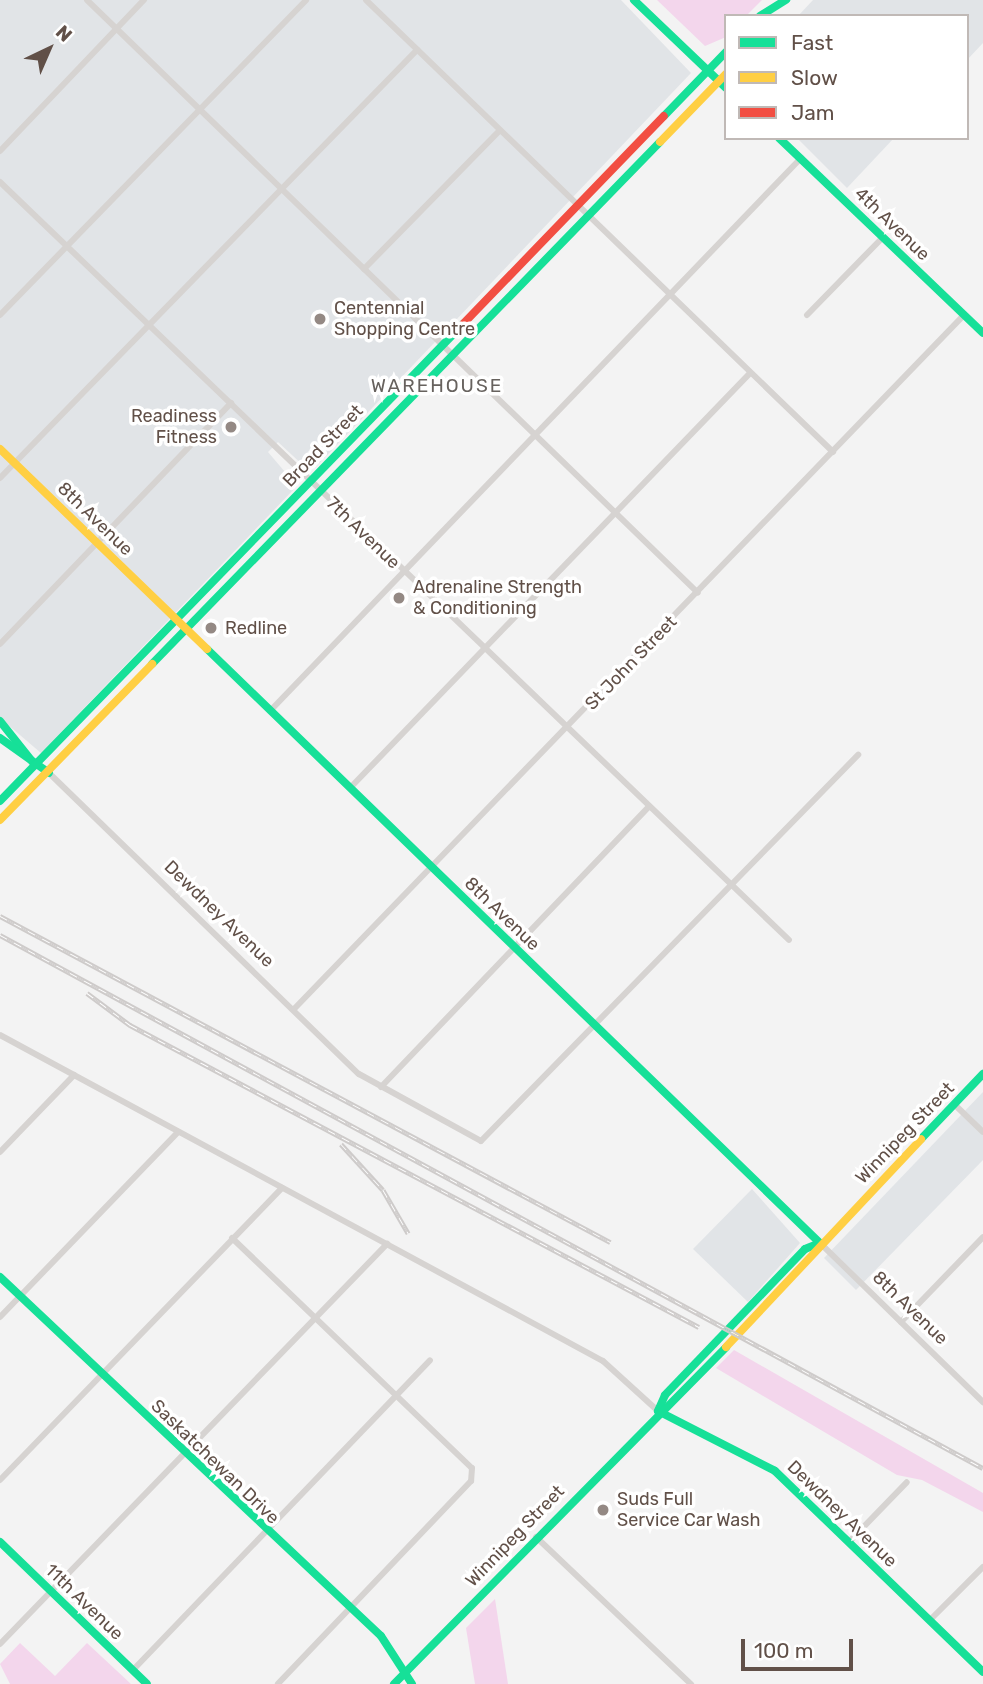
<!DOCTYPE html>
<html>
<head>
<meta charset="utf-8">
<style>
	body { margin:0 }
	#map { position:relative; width:983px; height:1684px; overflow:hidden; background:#f3f3f3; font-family:Rubik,sans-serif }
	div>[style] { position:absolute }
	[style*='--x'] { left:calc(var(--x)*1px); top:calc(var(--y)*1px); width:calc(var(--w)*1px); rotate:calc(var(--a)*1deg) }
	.commercial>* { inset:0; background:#e1e4e7 }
	.green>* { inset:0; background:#f3d6ec }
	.street>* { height:6px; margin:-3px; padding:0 3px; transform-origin:3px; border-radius:3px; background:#d6d3d1 }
	.fast>* { height:8px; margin:-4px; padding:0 4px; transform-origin:4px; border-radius:4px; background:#16e098 }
	.slow>* { height:8px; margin:-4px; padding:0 4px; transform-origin:4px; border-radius:4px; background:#ffcf43 }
	.jam>* { height:8px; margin:-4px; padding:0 4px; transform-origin:4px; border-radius:4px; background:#f24e42 }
	.rail>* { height:5px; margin-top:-2.5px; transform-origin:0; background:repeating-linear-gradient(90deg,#fff 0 8px,#cecbca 0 16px); box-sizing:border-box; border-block:2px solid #cecbca }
	.dots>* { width:19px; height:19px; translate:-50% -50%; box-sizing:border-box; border:4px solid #fff; border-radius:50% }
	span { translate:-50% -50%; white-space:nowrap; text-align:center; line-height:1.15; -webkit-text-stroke:7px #fff; paint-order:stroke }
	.street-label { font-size:18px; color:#615048 }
	.poi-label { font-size:18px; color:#615048 }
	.left { translate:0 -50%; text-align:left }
	.right { translate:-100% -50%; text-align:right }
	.neighbourhood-label { font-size:19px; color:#67625e; letter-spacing:2px }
	.legend { position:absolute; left:724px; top:14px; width:245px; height:126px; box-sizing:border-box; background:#fff; border:2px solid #c0b9b6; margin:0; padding:9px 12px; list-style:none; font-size:21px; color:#615048 }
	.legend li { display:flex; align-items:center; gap:14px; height:35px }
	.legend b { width:35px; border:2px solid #c0b9b6 }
	.north { position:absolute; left:14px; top:14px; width:70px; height:70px; -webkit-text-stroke:5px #fff; paint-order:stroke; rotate:44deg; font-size:19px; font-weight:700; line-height:28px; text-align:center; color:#615048 }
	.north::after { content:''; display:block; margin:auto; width:24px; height:32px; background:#615048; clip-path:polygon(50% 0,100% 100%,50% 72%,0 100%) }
	.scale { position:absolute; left:741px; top:1639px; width:112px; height:32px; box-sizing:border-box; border:4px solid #615048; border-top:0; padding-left:9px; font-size:21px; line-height:24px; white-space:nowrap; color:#615048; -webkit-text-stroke:5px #fff; paint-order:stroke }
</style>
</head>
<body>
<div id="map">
	<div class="commercial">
		<i style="clip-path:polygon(0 0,621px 0,691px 73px,315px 468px,307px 469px,278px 442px,268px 452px,297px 486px,41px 753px,0 718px)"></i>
		<i style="clip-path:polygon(813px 0,983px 0,983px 43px,967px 60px,967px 16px,798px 16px)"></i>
		<i style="clip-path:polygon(797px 138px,894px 138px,847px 188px)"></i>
		<i style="clip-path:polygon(983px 1092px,983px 1160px,856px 1290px,824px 1258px)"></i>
		<i style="clip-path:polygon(752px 1189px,800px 1243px,748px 1302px,693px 1249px)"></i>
	</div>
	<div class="green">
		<i style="clip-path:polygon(657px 0,762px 0,746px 16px,726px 16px,726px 37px,705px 46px)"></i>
		<i style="clip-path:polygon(734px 1350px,983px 1493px,983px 1512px,922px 1480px,897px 1475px,716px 1368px)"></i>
		<i style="clip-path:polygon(495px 1599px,508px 1684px,475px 1684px,466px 1628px)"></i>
		<i style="clip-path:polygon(20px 1643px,55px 1676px,87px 1643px,131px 1684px,10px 1684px,0 1664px)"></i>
	</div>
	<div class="street">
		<i style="--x:87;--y:0;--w:851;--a:44.14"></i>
		<i style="--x:366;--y:0;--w:650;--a:44.06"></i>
		<i style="--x:0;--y:151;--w:209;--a:-46.4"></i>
		<i style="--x:0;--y:182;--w:1094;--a:43.85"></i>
		<i style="--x:364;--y:269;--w:194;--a:-45.6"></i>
		<i style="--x:0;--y:315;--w:439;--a:-45.8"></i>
		<i style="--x:807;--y:315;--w:109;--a:-45.7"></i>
		<i style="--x:420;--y:322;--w:25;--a:43"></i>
		<i style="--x:0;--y:478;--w:598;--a:-45.75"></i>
		<i style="--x:0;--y:644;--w:334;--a:-46.2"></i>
		<i style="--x:270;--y:711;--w:767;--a:-46.16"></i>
		<i style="--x:49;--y:773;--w:432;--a:44.2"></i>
		<i style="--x:359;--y:1074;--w:139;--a:28.8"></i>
		<i style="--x:481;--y:1141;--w:540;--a:-45.68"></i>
		<i style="--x:350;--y:788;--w:576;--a:-46.05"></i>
		<i style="--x:295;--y:1008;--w:963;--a:-46.01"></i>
		<i style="--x:0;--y:1035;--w:685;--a:28.4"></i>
		<i style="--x:603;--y:1361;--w:74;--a:42.3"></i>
		<i style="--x:381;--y:1087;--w:386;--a:-46.3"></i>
		<i style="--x:954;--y:1104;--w:40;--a:44"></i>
		<i style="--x:0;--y:1152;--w:107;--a:-46.1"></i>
		<i style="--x:232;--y:1238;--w:332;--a:43.8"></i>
		<i style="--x:472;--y:1468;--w:13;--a:94"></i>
		<i style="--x:471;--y:1481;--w:280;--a:133.6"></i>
		<i style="--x:820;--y:1243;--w:228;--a:44.3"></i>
		<i style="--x:0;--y:1317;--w:257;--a:-46.1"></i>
		<i style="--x:901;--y:1322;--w:118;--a:-46"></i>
		<i style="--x:0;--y:1480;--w:406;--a:-46"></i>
		<i style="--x:536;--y:1537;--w:214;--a:43.5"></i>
		<i style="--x:849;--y:1542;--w:83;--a:-46"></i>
		<i style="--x:930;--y:1620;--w:75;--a:-45"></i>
		<i style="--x:0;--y:1644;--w:557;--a:-45.95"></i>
		<i style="--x:133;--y:1670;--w:429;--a:-46.2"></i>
	</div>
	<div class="fast">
		<i style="--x:634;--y:0;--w:127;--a:43.7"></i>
		<i style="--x:760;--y:16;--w:31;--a:-32"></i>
		<i style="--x:664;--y:116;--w:89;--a:-45.9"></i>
		<i style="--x:779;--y:138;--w:282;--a:43.7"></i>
		<i style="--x:207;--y:649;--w:854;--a:44.1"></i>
		<i style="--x:152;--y:664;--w:728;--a:-45.78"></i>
		<i style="--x:0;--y:721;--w:56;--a:51.5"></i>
		<i style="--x:0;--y:738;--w:60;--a:35.5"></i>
		<i style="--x:0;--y:801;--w:665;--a:-45.85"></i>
		<i style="--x:921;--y:1139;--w:90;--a:-46.4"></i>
		<i style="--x:0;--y:1277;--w:523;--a:43.3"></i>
		<i style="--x:381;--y:1636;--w:57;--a:57.1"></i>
		<i style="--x:658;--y:1411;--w:131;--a:27.1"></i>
		<i style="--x:775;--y:1471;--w:289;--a:44"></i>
		<i style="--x:658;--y:1411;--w:17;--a:-66"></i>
		<i style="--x:665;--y:1395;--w:202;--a:-46.2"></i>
		<i style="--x:805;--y:1249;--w:16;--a:-22"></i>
		<i style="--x:0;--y:1542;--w:204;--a:44"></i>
		<i style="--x:394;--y:1684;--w:473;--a:-45.4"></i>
	</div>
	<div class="slow">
		<i style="--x:660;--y:142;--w:95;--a:-45.9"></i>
		<i style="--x:0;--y:449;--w:288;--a:44"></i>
		<i style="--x:0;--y:820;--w:218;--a:-45.7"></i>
		<i style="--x:726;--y:1347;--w:285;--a:-46.8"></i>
	</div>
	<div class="jam">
		<i style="--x:463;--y:324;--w:289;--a:-46"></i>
	</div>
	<div class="rail">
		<i style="--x:0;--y:916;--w:692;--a:28.12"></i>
		<i style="--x:0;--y:935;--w:1118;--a:28.47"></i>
		<i style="--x:87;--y:993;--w:54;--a:36.7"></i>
		<i style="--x:130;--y:1025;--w:644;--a:27.96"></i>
		<i style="--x:341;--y:1144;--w:62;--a:47.6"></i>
		<i style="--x:383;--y:1190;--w:50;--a:59.8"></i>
	</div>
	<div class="dots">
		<i style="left:320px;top:319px;background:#948984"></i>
		<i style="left:231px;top:427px;background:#948984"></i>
		<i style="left:399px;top:598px;background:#948984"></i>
		<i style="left:211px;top:628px;background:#948984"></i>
		<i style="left:603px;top:1510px;background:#948984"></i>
	</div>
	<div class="street-label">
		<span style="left:892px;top:224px;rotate:44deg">4th Avenue</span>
		<span style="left:323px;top:446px;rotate:-46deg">Broad Street</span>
		<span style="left:95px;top:519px;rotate:44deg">8th Avenue</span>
		<span style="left:363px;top:533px;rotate:44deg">7th Avenue</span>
		<span style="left:631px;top:663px;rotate:-46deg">St John Street</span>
		<span style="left:219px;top:914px;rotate:44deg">Dewdney Avenue</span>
		<span style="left:502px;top:914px;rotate:44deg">8th Avenue</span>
		<span style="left:905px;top:1133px;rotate:-46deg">Winnipeg Street</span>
		<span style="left:910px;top:1308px;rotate:44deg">8th Avenue</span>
		<span style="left:215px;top:1462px;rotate:44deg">Saskatchewan Drive</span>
		<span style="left:842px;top:1514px;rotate:44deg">Dewdney Avenue</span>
		<span style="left:515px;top:1536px;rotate:-46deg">Winnipeg Street</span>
		<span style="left:84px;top:1602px;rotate:44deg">11th Avenue</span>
	</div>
	<div class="poi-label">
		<span class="left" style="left:334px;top:319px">Centennial<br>Shopping Centre</span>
		<span class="right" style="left:217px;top:427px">Readiness<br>Fitness</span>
		<span class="left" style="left:413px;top:598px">Adrenaline Strength<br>&amp; Conditioning</span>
		<span class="left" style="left:225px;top:628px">Redline</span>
		<span class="left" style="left:617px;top:1510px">Suds Full<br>Service Car Wash</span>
	</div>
	<div class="neighbourhood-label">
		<span style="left:437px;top:386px">WAREHOUSE</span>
	</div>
	<ul class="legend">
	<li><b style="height:9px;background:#16e098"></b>Fast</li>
	<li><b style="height:9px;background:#ffcf43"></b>Slow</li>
	<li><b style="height:9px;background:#f24e42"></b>Jam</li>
	</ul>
	<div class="north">N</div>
	<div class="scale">100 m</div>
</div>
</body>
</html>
